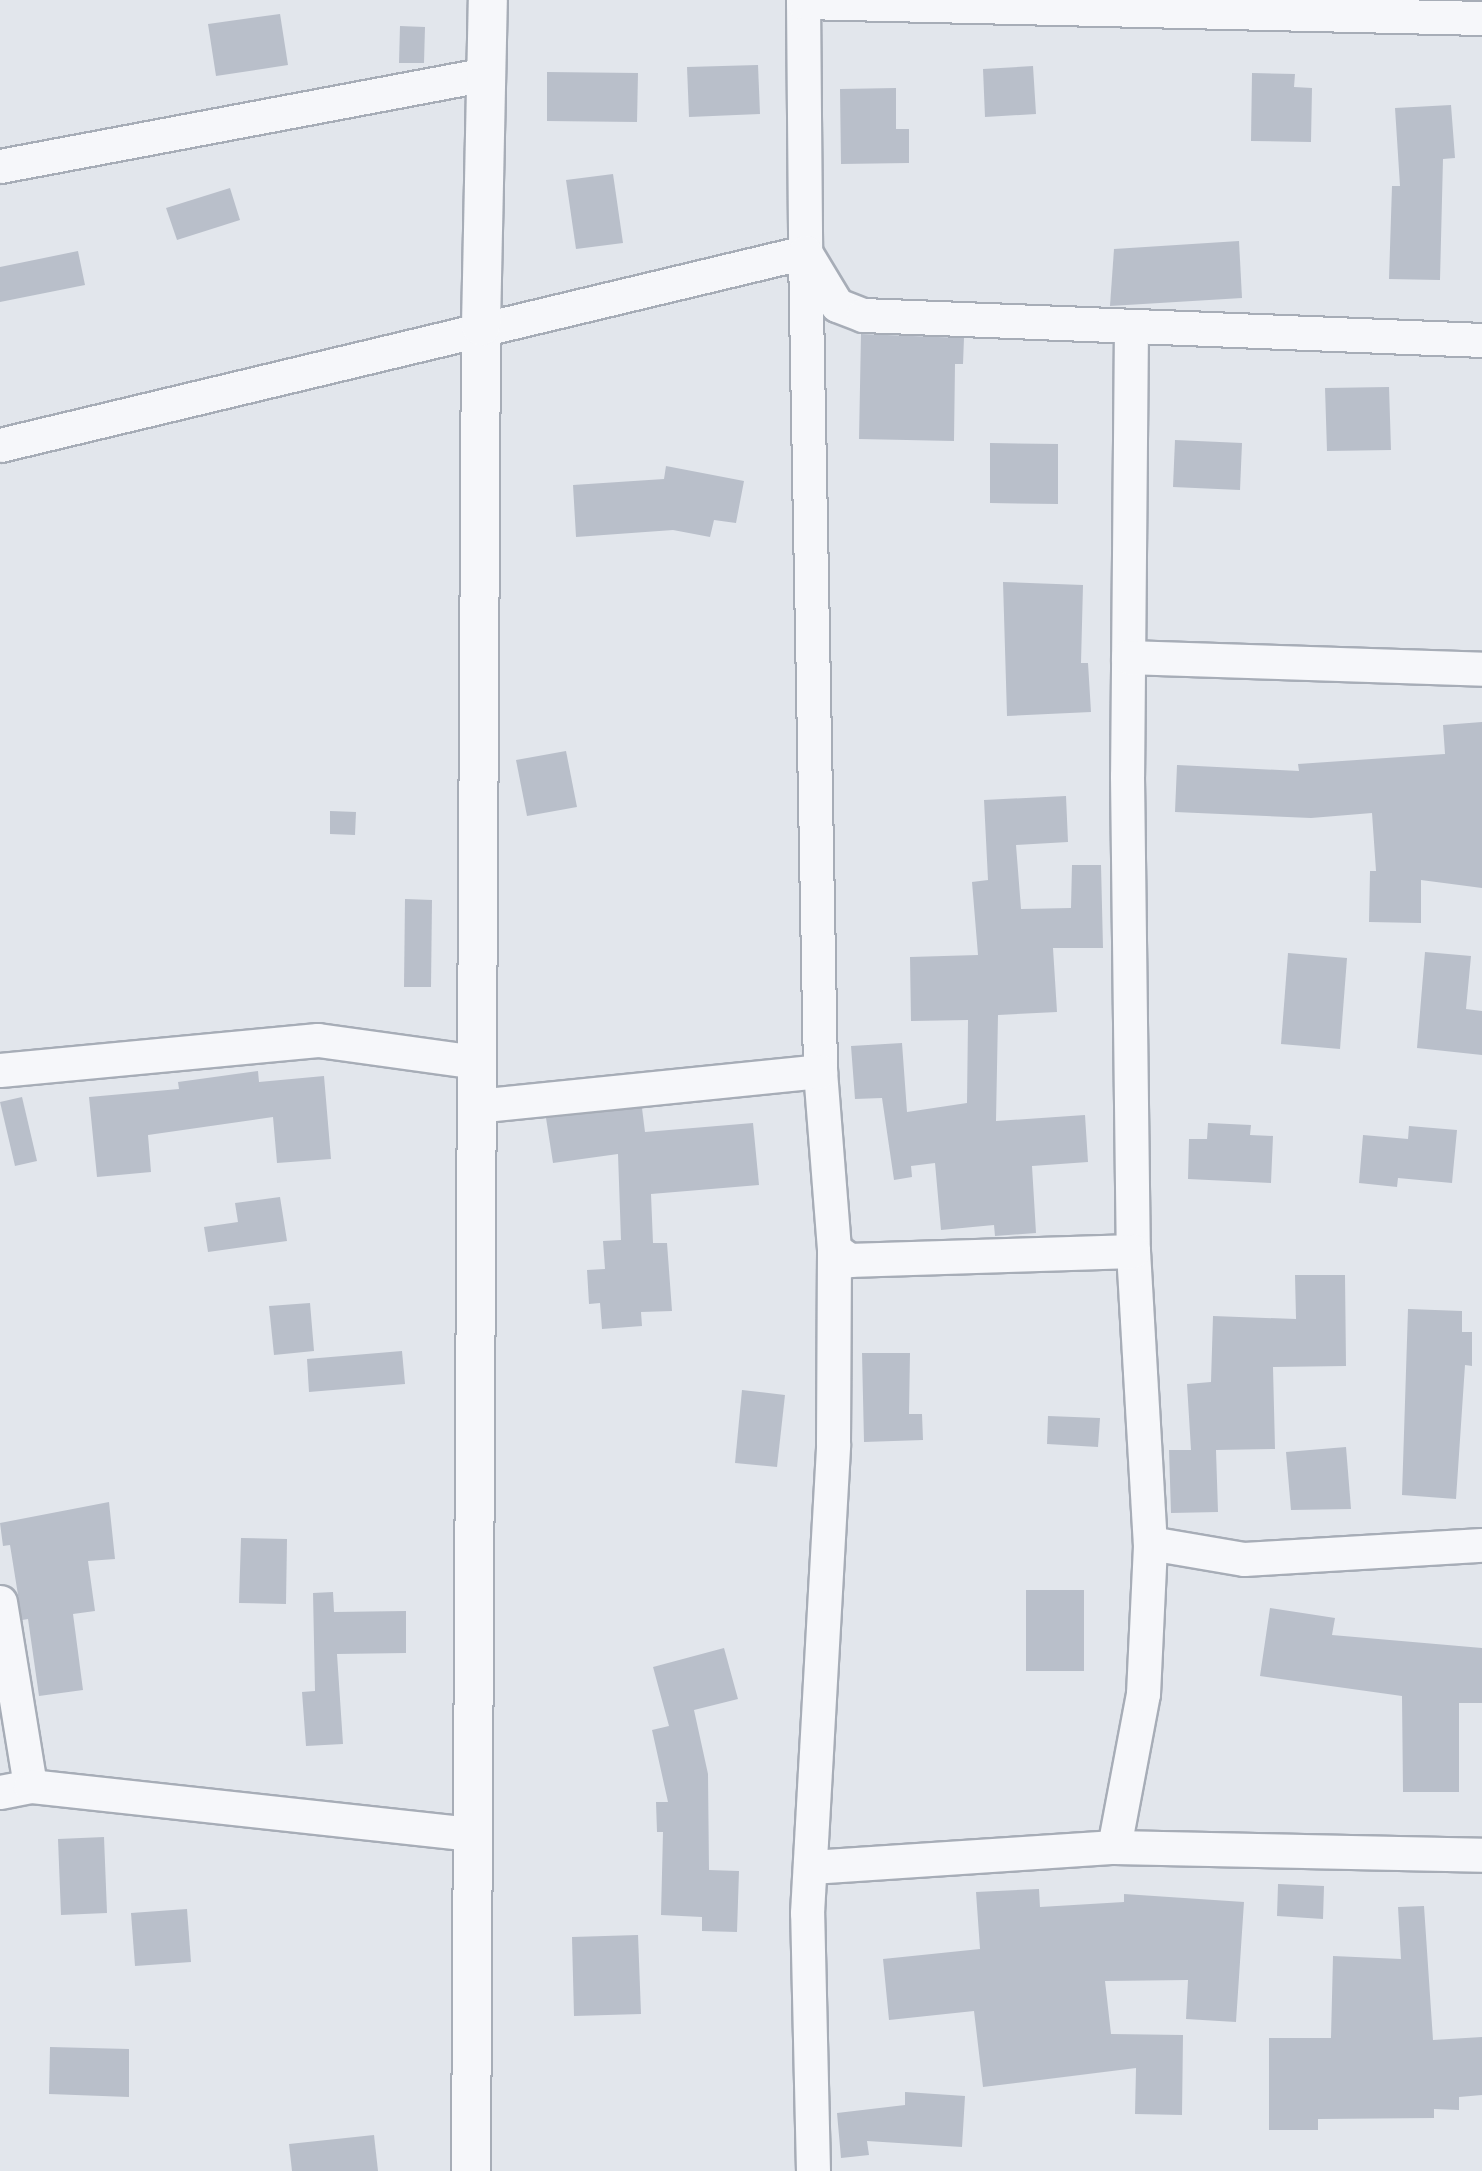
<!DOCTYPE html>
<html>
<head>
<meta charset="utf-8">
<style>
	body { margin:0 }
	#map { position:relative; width:1482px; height:2171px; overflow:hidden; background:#e2e6ec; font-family:"Varela Round",sans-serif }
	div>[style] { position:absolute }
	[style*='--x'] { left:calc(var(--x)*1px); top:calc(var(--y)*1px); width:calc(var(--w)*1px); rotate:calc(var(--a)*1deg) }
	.building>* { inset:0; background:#b9bfca }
	.roads { filter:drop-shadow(2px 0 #a7adb7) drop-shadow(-2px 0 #a7adb7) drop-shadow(0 2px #a7adb7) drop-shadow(0 -2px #a7adb7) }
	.minor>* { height:33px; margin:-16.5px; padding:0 16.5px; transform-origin:16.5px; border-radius:16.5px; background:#f6f7fa }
	.tertiary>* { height:38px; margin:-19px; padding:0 19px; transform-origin:19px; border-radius:19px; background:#f6f7fa }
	span { translate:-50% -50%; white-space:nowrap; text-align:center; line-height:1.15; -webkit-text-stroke:5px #f3f5f9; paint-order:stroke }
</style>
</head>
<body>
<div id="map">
	<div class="building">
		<i style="clip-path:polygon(280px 14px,288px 65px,216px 76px,208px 24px)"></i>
		<i style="clip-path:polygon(400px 26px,425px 27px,424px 63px,399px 63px)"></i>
		<i style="clip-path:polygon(758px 65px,760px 114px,689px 117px,687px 67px)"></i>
		<i style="clip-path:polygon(1033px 66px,1036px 114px,985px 117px,983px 69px)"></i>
		<i style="clip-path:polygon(547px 72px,638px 73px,637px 122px,547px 121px)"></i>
		<i style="clip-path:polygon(1252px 73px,1295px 74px,1294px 87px,1312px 88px,1311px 142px,1251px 141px)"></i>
		<i style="clip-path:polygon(896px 88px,896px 129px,909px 129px,909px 163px,841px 164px,840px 89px)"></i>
		<i style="clip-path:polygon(1451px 105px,1455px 158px,1443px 159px,1440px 280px,1389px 279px,1392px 186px,1400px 186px,1395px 108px)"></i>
		<i style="clip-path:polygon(613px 174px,623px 243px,576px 249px,566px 180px)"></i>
		<i style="clip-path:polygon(230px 188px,240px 220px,177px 240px,166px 208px)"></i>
		<i style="clip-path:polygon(1239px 241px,1242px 298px,1110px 306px,1114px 249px)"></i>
		<i style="clip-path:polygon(78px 251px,85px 285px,0 302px,0 267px)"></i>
		<i style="clip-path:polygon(861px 334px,964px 338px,963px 364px,955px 364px,954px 441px,859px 439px)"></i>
		<i style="clip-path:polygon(1389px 387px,1391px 450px,1327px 451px,1325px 388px)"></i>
		<i style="clip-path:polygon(1175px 440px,1242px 443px,1240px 490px,1173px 487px)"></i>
		<i style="clip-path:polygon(990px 443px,1058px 444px,1058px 504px,990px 503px)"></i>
		<i style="clip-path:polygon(666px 466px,744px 481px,736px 523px,714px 520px,710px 537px,673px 530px,576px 537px,573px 485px,664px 479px)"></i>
		<i style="clip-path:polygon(1003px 582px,1083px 585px,1081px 663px,1088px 663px,1091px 712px,1007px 716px)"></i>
		<i style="clip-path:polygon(1482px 722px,1482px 888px,1421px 880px,1421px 923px,1369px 922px,1370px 871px,1376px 871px,1372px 813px,1311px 818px,1175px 812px,1177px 765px,1299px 771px,1298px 764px,1445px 754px,1443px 725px)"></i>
		<i style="clip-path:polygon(566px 751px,577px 807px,527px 816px,516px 760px)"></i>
		<i style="clip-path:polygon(1066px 796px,1068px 842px,1016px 845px,1021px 909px,1071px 908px,1072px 865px,1101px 865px,1103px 948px,1053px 948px,1057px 1012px,998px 1015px,996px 1121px,1085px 1115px,1088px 1162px,1032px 1166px,1036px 1233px,995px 1236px,994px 1225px,941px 1230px,935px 1163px,911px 1166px,912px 1177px,894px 1180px,882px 1098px,855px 1099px,851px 1046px,902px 1043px,907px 1112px,967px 1103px,968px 1020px,911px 1021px,910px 957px,978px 955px,972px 882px,988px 880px,984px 800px)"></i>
		<i style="clip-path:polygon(330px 811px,356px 812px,355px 835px,330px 834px)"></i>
		<i style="clip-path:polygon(405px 899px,432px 900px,431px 987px,404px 987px)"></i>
		<i style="clip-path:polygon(1425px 952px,1471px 956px,1466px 1009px,1482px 1011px,1482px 1055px,1417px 1048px)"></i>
		<i style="clip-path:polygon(1288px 953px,1347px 958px,1340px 1049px,1281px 1044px)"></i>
		<i style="clip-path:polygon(258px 1071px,259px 1082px,324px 1076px,331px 1159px,277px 1163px,273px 1117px,148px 1135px,151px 1172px,97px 1177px,89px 1097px,179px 1089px,178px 1082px)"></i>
		<i style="clip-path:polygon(22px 1097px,37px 1161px,15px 1166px,0 1102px)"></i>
		<i style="clip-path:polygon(642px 1108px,645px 1132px,753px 1123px,759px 1185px,651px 1194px,653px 1243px,667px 1243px,672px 1311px,641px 1312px,642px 1326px,602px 1329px,600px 1303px,589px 1304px,587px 1270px,605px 1269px,603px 1241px,621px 1240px,618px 1154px,553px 1163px,546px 1118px)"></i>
		<i style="clip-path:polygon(1208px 1123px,1251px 1125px,1250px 1135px,1273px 1136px,1271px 1183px,1188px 1179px,1189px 1139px,1207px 1139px)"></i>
		<i style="clip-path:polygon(1409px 1126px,1457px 1130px,1452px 1183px,1398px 1178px,1397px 1187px,1359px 1183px,1363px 1135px,1408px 1139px)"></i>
		<i style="clip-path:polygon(280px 1197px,287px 1241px,208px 1252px,204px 1227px,238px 1222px,235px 1203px)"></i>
		<i style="clip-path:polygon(1295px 1275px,1345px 1275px,1346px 1366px,1273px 1367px,1275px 1449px,1216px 1450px,1218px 1512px,1171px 1513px,1169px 1450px,1191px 1450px,1187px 1384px,1211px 1382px,1213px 1316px,1296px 1319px)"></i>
		<i style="clip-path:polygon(310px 1303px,314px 1351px,274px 1355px,269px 1306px)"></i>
		<i style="clip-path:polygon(1408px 1309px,1462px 1311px,1462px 1332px,1472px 1332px,1472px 1366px,1465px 1365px,1456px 1499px,1402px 1495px)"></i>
		<i style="clip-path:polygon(402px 1351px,405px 1384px,309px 1392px,307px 1359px)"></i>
		<i style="clip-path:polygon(862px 1353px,910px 1353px,909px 1414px,922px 1414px,923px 1440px,864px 1442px)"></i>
		<i style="clip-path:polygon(742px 1390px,785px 1395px,777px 1467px,735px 1463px)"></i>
		<i style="clip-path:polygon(1048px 1416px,1100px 1418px,1098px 1447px,1047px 1444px)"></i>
		<i style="clip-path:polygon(1346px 1447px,1351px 1509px,1291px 1510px,1286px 1452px)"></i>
		<i style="clip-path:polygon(109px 1502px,115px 1559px,88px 1561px,95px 1611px,73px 1614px,83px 1690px,39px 1696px,28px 1619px,22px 1620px,10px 1545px,3px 1546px,0 1523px)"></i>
		<i style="clip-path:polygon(241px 1538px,287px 1539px,286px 1604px,239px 1603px)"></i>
		<i style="clip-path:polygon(1026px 1590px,1084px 1590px,1084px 1671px,1026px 1671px)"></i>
		<i style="clip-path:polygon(333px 1592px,334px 1612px,406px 1611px,406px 1653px,337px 1654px,343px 1744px,306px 1746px,302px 1692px,315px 1691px,313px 1593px)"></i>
		<i style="clip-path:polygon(1270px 1608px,1335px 1618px,1332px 1635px,1482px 1648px,1482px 1703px,1459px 1703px,1459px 1792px,1403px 1792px,1402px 1696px,1260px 1676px)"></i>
		<i style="clip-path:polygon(724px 1648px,738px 1699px,694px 1710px,708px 1774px,709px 1870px,739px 1871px,737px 1932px,702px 1931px,702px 1917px,661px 1915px,663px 1832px,657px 1832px,656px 1802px,668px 1802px,652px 1730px,669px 1726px,653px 1667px)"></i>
		<i style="clip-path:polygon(104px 1837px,107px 1913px,61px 1915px,58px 1839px)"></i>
		<i style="clip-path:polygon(1278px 1884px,1324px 1886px,1323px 1919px,1277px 1916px)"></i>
		<i style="clip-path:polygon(1039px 1889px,1040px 1907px,1124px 1902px,1124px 1894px,1244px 1902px,1236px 2022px,1186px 2019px,1188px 1980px,1105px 1981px,1111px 2034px,1183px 2035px,1182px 2115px,1135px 2114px,1136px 2068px,983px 2087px,974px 2011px,889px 2020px,883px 1959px,980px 1949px,976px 1892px)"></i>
		<i style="clip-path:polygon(1424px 1906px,1433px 2040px,1482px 2037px,1482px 2095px,1459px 2097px,1459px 2110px,1434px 2109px,1434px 2118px,1318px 2119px,1318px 2130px,1269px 2130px,1269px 2038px,1331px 2038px,1333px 1956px,1401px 1959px,1398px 1907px)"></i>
		<i style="clip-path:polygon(187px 1909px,191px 1962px,135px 1966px,131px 1913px)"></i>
		<i style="clip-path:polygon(638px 1935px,641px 2014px,574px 2016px,572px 1937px)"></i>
		<i style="clip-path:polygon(50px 2047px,129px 2049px,129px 2097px,49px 2094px)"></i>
		<i style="clip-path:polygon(905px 2092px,965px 2096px,962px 2147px,867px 2141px,869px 2155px,841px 2158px,837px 2113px,905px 2105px)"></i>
		<i style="clip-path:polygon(374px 2135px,378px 2171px,292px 2171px,289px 2144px)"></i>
	</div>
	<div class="roads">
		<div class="minor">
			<i style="--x:803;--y:0;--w:252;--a:89.5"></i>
			<i style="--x:805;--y:252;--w:62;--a:58.9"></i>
			<i style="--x:837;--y:305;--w:28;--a:21"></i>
			<i style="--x:863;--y:315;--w:620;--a:2.31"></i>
			<i style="--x:803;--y:2;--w:679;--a:1.35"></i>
			<i style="--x:0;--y:166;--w:496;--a:-10.7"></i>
			<i style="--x:1131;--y:326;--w:450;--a:90.5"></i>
			<i style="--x:1127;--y:776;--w:475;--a:89.3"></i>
			<i style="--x:1133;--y:1251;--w:292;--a:86.7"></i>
			<i style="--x:1150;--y:1543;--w:95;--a:9.7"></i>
			<i style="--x:1244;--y:1559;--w:238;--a:-3.4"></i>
			<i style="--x:0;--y:445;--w:828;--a:-13.48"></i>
			<i style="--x:805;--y:252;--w:819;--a:88.95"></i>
			<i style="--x:820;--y:1071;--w:179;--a:85.5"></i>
			<i style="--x:834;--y:1249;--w:19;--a:36"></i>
			<i style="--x:849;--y:1260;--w:284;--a:-1.8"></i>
			<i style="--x:1128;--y:657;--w:354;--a:1.9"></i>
			<i style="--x:0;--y:1070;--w:319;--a:-5.4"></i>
			<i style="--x:318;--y:1040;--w:160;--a:7.9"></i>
			<i style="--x:476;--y:1106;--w:346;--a:-5.8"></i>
			<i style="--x:0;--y:1602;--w:186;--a:80.7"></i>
			<i style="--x:0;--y:1792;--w:31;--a:-11"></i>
			<i style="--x:30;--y:1786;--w:447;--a:6.2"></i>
			<i style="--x:1114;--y:1847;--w:156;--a:-79.3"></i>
			<i style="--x:1143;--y:1694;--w:151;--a:-87.3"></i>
			<i style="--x:811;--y:1867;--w:304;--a:-3.8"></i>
			<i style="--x:1114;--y:1847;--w:368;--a:1.2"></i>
			<i style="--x:813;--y:2171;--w:258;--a:-91.3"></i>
			<i style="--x:807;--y:1913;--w:470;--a:-86.8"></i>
			<i style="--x:833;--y:1444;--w:195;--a:-89.7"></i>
		</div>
		<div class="tertiary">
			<i style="--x:471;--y:2171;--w:1845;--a:-89.69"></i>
			<i style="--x:481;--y:326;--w:326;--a:-88.8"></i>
		</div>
	</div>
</div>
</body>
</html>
